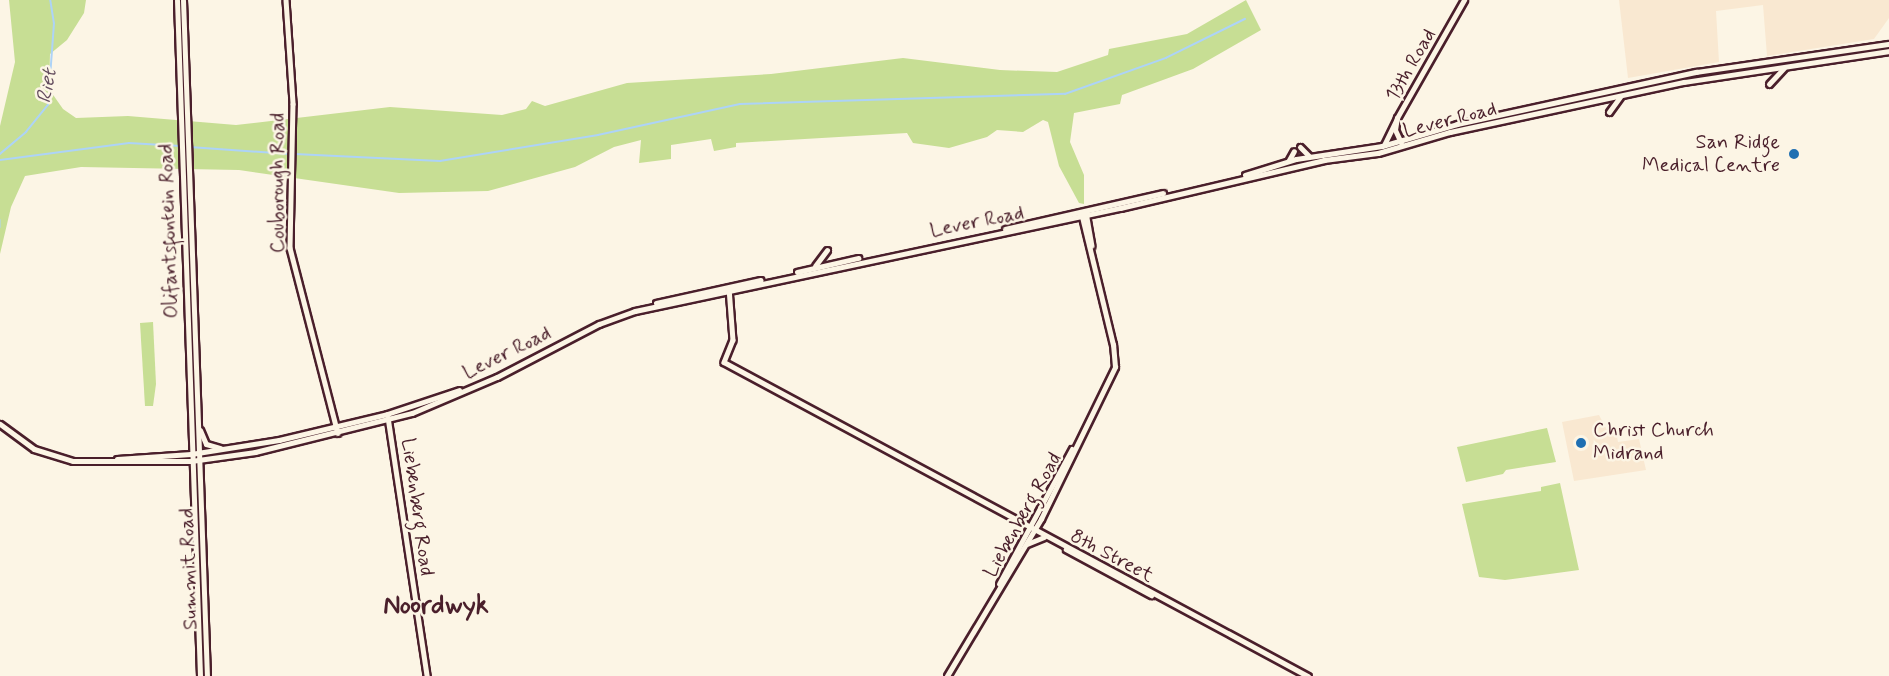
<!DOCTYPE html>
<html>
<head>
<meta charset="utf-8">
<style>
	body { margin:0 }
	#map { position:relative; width:1889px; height:676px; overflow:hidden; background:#fcf5e5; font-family:Mynerve,sans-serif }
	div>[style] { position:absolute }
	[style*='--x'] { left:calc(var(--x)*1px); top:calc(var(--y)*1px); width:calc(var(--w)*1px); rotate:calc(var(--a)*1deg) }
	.built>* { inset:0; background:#f9e8d1 }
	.green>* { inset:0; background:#c7de94 }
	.stream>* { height:1.5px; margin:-0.75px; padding:0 0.75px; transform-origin:0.75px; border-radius:0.75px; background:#add3f7 }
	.roads { filter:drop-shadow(2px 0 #4a1f2b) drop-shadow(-2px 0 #4a1f2b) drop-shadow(0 2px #4a1f2b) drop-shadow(0 -2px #4a1f2b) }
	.minor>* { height:4.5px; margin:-2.25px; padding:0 2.25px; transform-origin:2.25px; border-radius:2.25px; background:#fcf5e5 }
	.major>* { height:5px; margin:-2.5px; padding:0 2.5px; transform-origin:2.5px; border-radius:2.5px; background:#fcf5e5 }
	.dots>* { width:16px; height:16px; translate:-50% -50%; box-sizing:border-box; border:3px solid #fcf5e5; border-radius:50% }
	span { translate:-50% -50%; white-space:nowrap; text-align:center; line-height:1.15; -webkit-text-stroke:5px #fcf5e5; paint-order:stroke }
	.street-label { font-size:20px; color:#4a1f2b }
	.poi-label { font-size:20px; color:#4a1f2b }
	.right { translate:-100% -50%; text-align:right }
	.left { translate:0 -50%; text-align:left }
	.water-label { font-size:21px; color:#634c5e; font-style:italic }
	.district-label { font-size:26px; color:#4a1f2b; font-weight:700 }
</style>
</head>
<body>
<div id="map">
	<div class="built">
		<i style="clip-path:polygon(1619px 0,1889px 0,1889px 18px,1874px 39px,1767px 56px,1763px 5px,1716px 11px,1719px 62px,1628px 78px)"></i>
		<i style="clip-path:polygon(1599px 415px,1607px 430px,1616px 432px,1618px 442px,1639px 439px,1646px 470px,1574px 481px,1562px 422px)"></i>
	</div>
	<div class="green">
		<i style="clip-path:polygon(9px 0,86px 0,84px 13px,67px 40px,50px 54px,49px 89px,63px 109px,76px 118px,128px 116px,236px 125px,390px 107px,502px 115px,526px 109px,532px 101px,545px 106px,627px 83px,771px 74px,903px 58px,1000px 70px,1057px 72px,1108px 55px,1109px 49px,1187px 34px,1246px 0,1261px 30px,1193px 69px,1122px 95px,1120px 104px,1074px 113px,1070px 142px,1084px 175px,1084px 204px,1079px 203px,1059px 166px,1048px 122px,1043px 120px,1023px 132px,997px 130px,987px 137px,949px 148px,913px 143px,907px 133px,736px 143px,736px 147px,714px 151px,711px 139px,671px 145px,671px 159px,639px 163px,641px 140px,614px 147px,575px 167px,488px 191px,399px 193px,239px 170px,81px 167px,25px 176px,11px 207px,0 254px,0 126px,15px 62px)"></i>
		<i style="clip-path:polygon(153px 322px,156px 384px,153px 406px,145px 406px,140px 323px)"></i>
		<i style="clip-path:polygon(1547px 428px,1556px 462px,1506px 470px,1503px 474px,1466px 482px,1457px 447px)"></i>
		<i style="clip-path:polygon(1560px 483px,1579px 570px,1505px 580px,1479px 577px,1462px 504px,1541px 491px,1541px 487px)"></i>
	</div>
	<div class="stream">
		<i style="--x:190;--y:147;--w:100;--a:4"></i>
		<i style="--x:0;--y:154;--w:34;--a:-40"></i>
		<i style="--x:26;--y:132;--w:35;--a:-51"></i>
		<i style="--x:48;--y:105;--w:81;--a:-85.8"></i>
		<i style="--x:54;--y:24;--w:24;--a:-99"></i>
		<i style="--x:295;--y:154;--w:145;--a:2.8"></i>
		<i style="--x:440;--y:161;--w:160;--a:-9.3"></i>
		<i style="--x:598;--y:135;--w:145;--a:-12.3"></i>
		<i style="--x:740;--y:104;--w:325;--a:-1.8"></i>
		<i style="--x:1065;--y:94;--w:107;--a:-19.6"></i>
		<i style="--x:1166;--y:58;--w:88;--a:-26.3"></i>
		<i style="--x:0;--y:160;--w:130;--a:-7.5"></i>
		<i style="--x:129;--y:143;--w:51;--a:3.4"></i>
		<i style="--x:0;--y:220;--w:7;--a:90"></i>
	</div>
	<div class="roads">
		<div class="minor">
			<i style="--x:286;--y:0;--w:104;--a:86.1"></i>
			<i style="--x:293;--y:104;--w:144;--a:91.2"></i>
			<i style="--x:290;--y:248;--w:191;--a:75.5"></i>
			<i style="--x:1401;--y:143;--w:14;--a:-115"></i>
			<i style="--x:1395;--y:130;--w:12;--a:-81"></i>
			<i style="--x:1397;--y:118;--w:136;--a:-60.4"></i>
			<i style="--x:1086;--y:212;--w:34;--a:80"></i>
			<i style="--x:729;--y:288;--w:52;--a:85.6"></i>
			<i style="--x:733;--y:340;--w:24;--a:112"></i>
			<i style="--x:724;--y:362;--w:663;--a:28.27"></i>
			<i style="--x:388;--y:417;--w:262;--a:81.4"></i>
			<i style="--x:1027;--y:544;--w:18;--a:-22"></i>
			<i style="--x:1066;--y:549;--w:97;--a:28.4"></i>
			<i style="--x:999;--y:584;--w:153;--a:-61.6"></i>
			<i style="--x:947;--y:676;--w:183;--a:-59.1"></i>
			<i style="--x:1041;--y:519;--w:169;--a:-64"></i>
			<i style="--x:1115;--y:367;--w:22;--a:-95"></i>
			<i style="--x:1113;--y:345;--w:136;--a:-103.6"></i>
		</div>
		<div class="major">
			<i style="--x:177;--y:0;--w:676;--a:88.05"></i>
			<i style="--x:183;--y:0;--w:676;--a:87.97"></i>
			<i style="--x:1769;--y:84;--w:22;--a:-47"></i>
			<i style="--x:1609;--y:112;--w:19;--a:-54"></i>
			<i style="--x:1384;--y:145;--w:30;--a:-64"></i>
			<i style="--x:1300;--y:147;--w:13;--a:45"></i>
			<i style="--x:1289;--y:160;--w:10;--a:-61"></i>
			<i style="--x:1245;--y:175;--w:53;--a:-17.4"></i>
			<i style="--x:1296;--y:159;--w:87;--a:-8.6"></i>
			<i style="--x:1382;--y:146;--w:78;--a:-16.3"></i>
			<i style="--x:1457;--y:124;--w:245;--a:-12.3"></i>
			<i style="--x:1696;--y:72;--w:195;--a:-8.3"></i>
			<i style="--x:1005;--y:229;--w:162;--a:-12.8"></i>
			<i style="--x:815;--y:266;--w:20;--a:-53"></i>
			<i style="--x:797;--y:272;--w:63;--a:-12.9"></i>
			<i style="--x:656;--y:303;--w:107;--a:-12.4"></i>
			<i style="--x:0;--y:424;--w:42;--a:36.3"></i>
			<i style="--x:34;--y:449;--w:41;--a:17.1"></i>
			<i style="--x:73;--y:461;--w:118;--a:0"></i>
			<i style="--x:191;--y:461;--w:65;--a:-8"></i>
			<i style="--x:255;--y:452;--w:162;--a:-14"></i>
			<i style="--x:412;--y:413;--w:92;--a:-23"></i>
			<i style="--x:497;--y:377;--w:115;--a:-27.5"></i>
			<i style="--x:599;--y:324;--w:38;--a:-20"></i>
			<i style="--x:635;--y:311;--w:496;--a:-12"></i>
			<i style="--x:1120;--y:208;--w:210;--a:-13.2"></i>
			<i style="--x:1324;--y:160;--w:54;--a:-7.4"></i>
			<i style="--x:1378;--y:153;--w:75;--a:-16.3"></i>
			<i style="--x:1450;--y:132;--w:239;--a:-12.1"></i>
			<i style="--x:1684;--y:82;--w:207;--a:-8.6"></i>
			<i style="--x:200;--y:430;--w:15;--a:67"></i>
			<i style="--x:206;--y:444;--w:15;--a:16"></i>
			<i style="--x:117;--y:459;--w:74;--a:-3.9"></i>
			<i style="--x:191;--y:454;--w:89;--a:-9"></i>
			<i style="--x:279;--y:440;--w:111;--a:-13.5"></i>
			<i style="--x:387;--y:414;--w:76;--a:-18.4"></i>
		</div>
	</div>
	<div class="dots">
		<i style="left:1794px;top:154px;background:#1f6fb2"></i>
		<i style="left:1581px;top:443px;background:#1f6fb2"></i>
	</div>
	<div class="street-label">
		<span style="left:1411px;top:65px;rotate:-60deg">13th Road</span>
		<span style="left:1450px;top:120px;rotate:-14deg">Lever Road</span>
		<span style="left:278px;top:183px;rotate:-90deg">Couborough Road</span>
		<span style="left:977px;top:222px;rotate:-11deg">Lever Road</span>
		<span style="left:169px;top:231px;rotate:-92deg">Olifantsfontein Road</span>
		<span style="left:507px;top:353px;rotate:-26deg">Lever Road</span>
		<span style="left:417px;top:507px;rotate:82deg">Liebenberg Road</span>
		<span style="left:1023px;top:515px;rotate:-61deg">Liebenberg Road</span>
		<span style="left:1112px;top:556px;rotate:28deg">8th Street</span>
		<span style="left:189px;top:569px;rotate:-92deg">Summit Road</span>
	</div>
	<div class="poi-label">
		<span class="right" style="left:1780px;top:154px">San Ridge<br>Medical Centre</span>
		<span class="left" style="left:1593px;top:442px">Christ Church<br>Midrand</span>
	</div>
	<div class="water-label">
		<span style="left:47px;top:86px;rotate:-80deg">Riet</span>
	</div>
	<div class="district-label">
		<span style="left:436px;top:607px">Noordwyk</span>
	</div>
</div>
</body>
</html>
